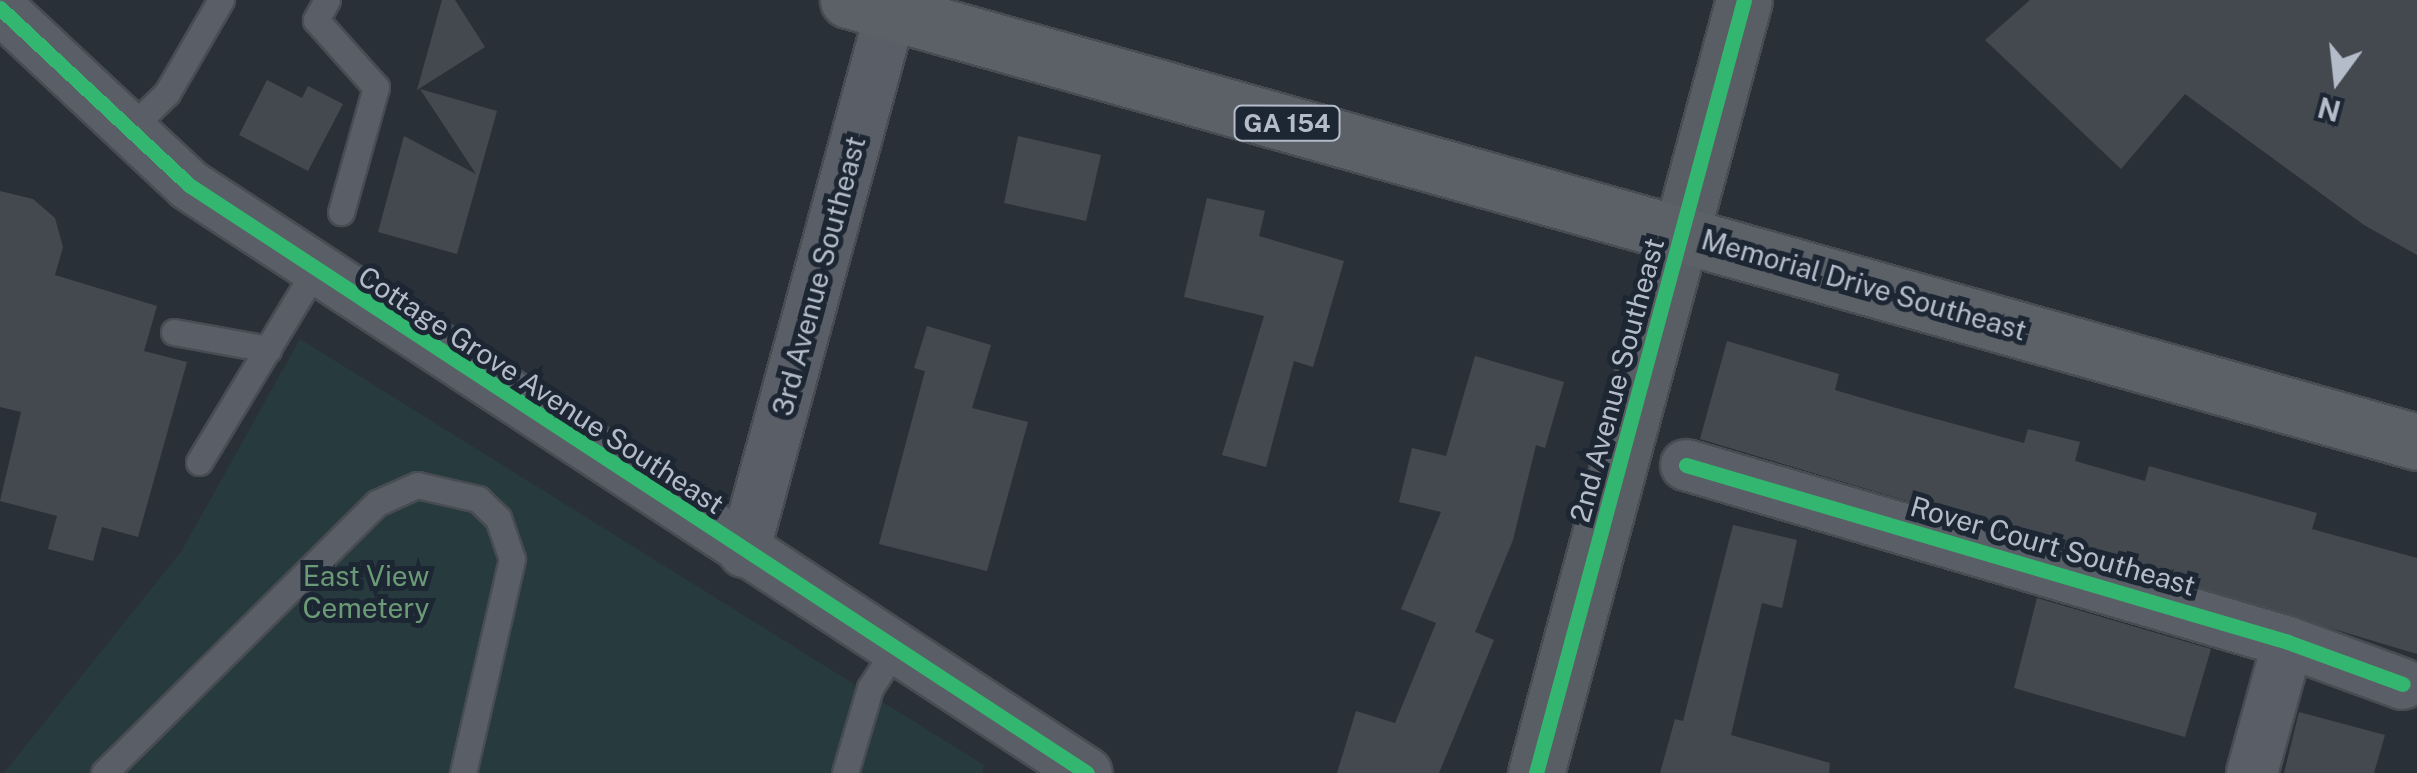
<!DOCTYPE html>
<html>
<head>
<meta charset="utf-8">
<style>
	body { margin:0 }
	#map { position:relative; width:2417px; height:773px; overflow:hidden; background:#2a3038; font-family:"Public Sans",sans-serif }
	div>[style] { position:absolute }
	[style*='--x'] { left:calc(var(--x)*1px); top:calc(var(--y)*1px); width:calc(var(--w)*1px); rotate:calc(var(--a)*1deg) }
	.green>* { inset:0; background:#273a3e }
	.building>* { inset:0; background:#444950 }
	.roads { filter:drop-shadow(2px 0 #484c53) drop-shadow(-2px 0 #484c53) drop-shadow(0 2px #484c53) drop-shadow(0 -2px #484c53) }
	.lane>* { height:25px; margin:-12.5px; padding:0 12.5px; transform-origin:12.5px; border-radius:12.5px; background:#5a5e66 }
	.street>* { height:50px; margin:-25px; padding:0 25px; transform-origin:25px; border-radius:25px; background:#5a5e66 }
	.secondary>* { height:55px; margin:-27.5px; padding:0 27.5px; transform-origin:27.5px; border-radius:27.5px; background:#595d64 }
	.primary>* { height:55px; margin:-27.5px; padding:0 27.5px; transform-origin:27.5px; border-radius:27.5px; background:#5c6168 }
	.cycleway>* { height:15px; margin:-7.5px; padding:0 7.5px; transform-origin:7.5px; border-radius:7.5px; background:#33b770 }
	span { translate:-50% -50%; white-space:nowrap; text-align:center; line-height:1.15; -webkit-text-stroke:10px #1d2633; paint-order:stroke }
	.shield-label span { padding:2px 8px; background:#1d2633; border:2px solid; border-radius:8px; -webkit-text-stroke-width:0 }
	.shield-label { font-size:25px; color:#b4bcc9; font-weight:700 }
	.street-label { font-size:28px; color:#b4bcc9 }
	.park-label { font-size:28px; color:#6b9a76 }
	.north { position:absolute; left:2287px; top:30px; width:100px; height:100px; -webkit-text-stroke:8px #1d2633; paint-order:stroke; rotate:195deg; font-size:28px; font-weight:700; line-height:40px; text-align:center; color:#b4bcc9 }
	.north::after { content:''; display:block; margin:auto; width:35px; height:45px; background:#b4bcc9; clip-path:polygon(50% 0,100% 100%,50% 72%,0 100%) }
</style>
</head>
<body>
<div id="map">
	<div class="green">
		<i style="clip-path:polygon(300px 339px,984px 765px,982px 773px,4px 773px,181px 552px)"></i>
	</div>
	<div class="building">
		<i style="clip-path:polygon(442px 0,455px 0,485px 47px,417px 90px)"></i>
		<i style="clip-path:polygon(2030px 0,2417px 0,2417px 255px,2364px 225px,2185px 94px,2121px 169px,1985px 40px)"></i>
		<i style="clip-path:polygon(267px 80px,302px 98px,308px 86px,343px 104px,308px 171px,239px 135px)"></i>
		<i style="clip-path:polygon(420px 89px,497px 111px,457px 254px,378px 232px,404px 136px,476px 174px)"></i>
		<i style="clip-path:polygon(1018px 136px,1101px 155px,1086px 221px,1004px 203px)"></i>
		<i style="clip-path:polygon(0 191px,33px 199px,55px 218px,63px 247px,55px 275px,157px 306px,144px 351px,187px 362px,138px 537px,102px 527px,93px 561px,48px 549px,57px 516px,0 501px,21px 412px,0 407px)"></i>
		<i style="clip-path:polygon(1207px 198px,1265px 211px,1259px 236px,1344px 261px,1313px 367px,1294px 361px,1266px 467px,1222px 455px,1264px 316px,1184px 297px)"></i>
		<i style="clip-path:polygon(927px 326px,991px 345px,972px 408px,1028px 422px,987px 571px,879px 544px,925px 371px,914px 368px)"></i>
		<i style="clip-path:polygon(1727px 341px,1839px 374px,1835px 390px,1896px 408px,2024px 443px,2028px 429px,2080px 442px,2075px 461px,2145px 481px,2149px 466px,2317px 513px,2312px 529px,2417px 558px,2417px 654px,1700px 439px)"></i>
		<i style="clip-path:polygon(1475px 356px,1564px 382px,1545px 448px,1536px 445px,1513px 540px,1475px 632px,1494px 640px,1439px 773px,1337px 773px,1356px 711px,1395px 723px,1436px 623px,1401px 609px,1441px 512px,1399px 502px,1412px 448px,1446px 456px)"></i>
		<i style="clip-path:polygon(1733px 525px,1797px 540px,1782px 608px,1762px 603px,1731px 735px,1830px 763px,1829px 773px,1660px 773px,1675px 719px,1683px 721px)"></i>
		<i style="clip-path:polygon(2037px 598px,2211px 649px,2185px 737px,2014px 688px)"></i>
		<i style="clip-path:polygon(2299px 712px,2385px 735px,2374px 773px,2284px 773px)"></i>
	</div>
	<div class="roads">
		<div class="lane">
			<i style="--x:327;--y:0;--w:23;--a:119"></i>
			<i style="--x:316;--y:20;--w:90;--a:48.2"></i>
			<i style="--x:376;--y:87;--w:130;--a:105.6"></i>
			<i style="--x:129;--y:130;--w:53;--a:-44.2"></i>
			<i style="--x:167;--y:93;--w:108;--a:-59.9"></i>
			<i style="--x:174;--y:332;--w:96;--a:10.3"></i>
			<i style="--x:199;--y:462;--w:222;--a:-58.8"></i>
			<i style="--x:104;--y:773;--w:384;--a:-44.7"></i>
			<i style="--x:377;--y:503;--w:44;--a:-24.2"></i>
			<i style="--x:417;--y:485;--w:63;--a:12.9"></i>
			<i style="--x:478;--y:499;--w:28;--a:44"></i>
			<i style="--x:498;--y:518;--w:43;--a:71.1"></i>
			<i style="--x:512;--y:559;--w:220;--a:102.9"></i>
			<i style="--x:845;--y:773;--w:89;--a:-73.6"></i>
			<i style="--x:870;--y:688;--w:44;--a:-57"></i>
		</div>
		<div class="street">
			<i style="--x:0;--y:8;--w:259;--a:43.1"></i>
			<i style="--x:189;--y:185;--w:1073;--a:33.22"></i>
			<i style="--x:1686;--y:465;--w:627;--a:16.38"></i>
			<i style="--x:2288;--y:642;--w:122;--a:20.1"></i>
			<i style="--x:744;--y:552;--w:572;--a:-74.8"></i>
			<i style="--x:2252;--y:773;--w:136;--a:-74.6"></i>
		</div>
		<div class="secondary">
			<i style="--x:1536;--y:773;--w:800;--a:-74.94"></i>
		</div>
		<div class="primary">
			<i style="--x:848;--y:0;--w:1630;--a:15.73"></i>
		</div>
	</div>
	<div class="cycleway">
		<i style="--x:0;--y:8;--w:259;--a:43.1"></i>
		<i style="--x:189;--y:185;--w:1073;--a:33.22"></i>
		<i style="--x:1686;--y:465;--w:627;--a:16.38"></i>
		<i style="--x:2288;--y:642;--w:122;--a:20.1"></i>
		<i style="--x:1536;--y:773;--w:800;--a:-74.94"></i>
	</div>
	<div class="shield-label">
		<span style="left:1287px;top:123px">GA 154</span>
	</div>
	<div class="street-label">
		<span style="left:819px;top:276px;rotate:-75deg">3rd Avenue Southeast</span>
		<span style="left:1864px;top:285px;rotate:16deg">Memorial Drive Southeast</span>
		<span style="left:1617px;top:380px;rotate:-75deg">2nd Avenue Southeast</span>
		<span style="left:541px;top:390px;rotate:33deg">Cottage Grove Avenue Southeast</span>
		<span style="left:2053px;top:546px;rotate:16deg">Rover Court Southeast</span>
	</div>
	<div class="park-label">
		<span style="left:366px;top:592px">East View<br>Cemetery</span>
	</div>
	<div class="north">N</div>
</div>
</body>
</html>
